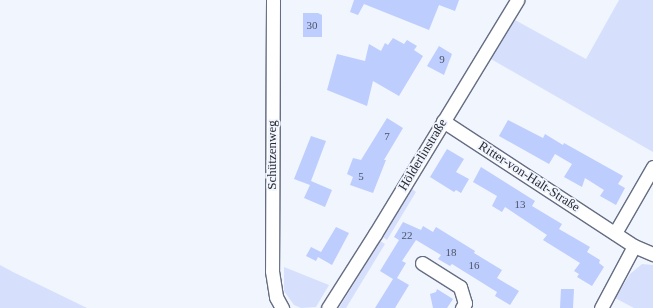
<!DOCTYPE html>
<html>
<head>
<meta charset="utf-8">
<style>
	body { margin:0 }
	#map { position:relative; width:653px; height:308px; overflow:hidden; background:#f1f5fe; font-family:"Times New Roman",serif }
	div>[style] { position:absolute }
	[style*='--x'] { left:calc(var(--x)*1px); top:calc(var(--y)*1px); width:calc(var(--w)*1px); rotate:calc(var(--a)*1deg) }
	.green>* { inset:0; background:#d6e0fd }
	.building>* { inset:0; background:#bdcdfe }
	.roads { filter:drop-shadow(1px 0 #656d82) drop-shadow(-1px 0 #656d82) drop-shadow(0 1px #656d82) drop-shadow(0 -1px #656d82) }
	.minor>* { height:13px; margin:-6.5px; padding:0 6.5px; transform-origin:6.5px; border-radius:6.5px; background:#fff }
	span { translate:-50% -50%; white-space:nowrap; text-align:center; line-height:1.15; -webkit-text-stroke:3.5px #f1f5fe; paint-order:stroke }
	.number-label { font-size:11px; color:#4d5466 }
	.number-label span { -webkit-text-stroke-width:0 }
	.street-label { font-size:13px; color:#282b34 }
</style>
</head>
<body>
<div id="map">
	<div class="green">
		<i style="clip-path:polygon(619px 0,653px 0,653px 152px,491px 59px,515px 20px,586px 59px)"></i>
		<i style="clip-path:polygon(412px 189px,416px 192px,387px 240px,383px 237px)"></i>
		<i style="clip-path:polygon(380px 241px,385px 244px,346px 308px,339px 308px)"></i>
		<i style="clip-path:polygon(642px 264px,653px 265px,653px 308px,634px 308px,615px 298px,630px 274px)"></i>
		<i style="clip-path:polygon(0 265px,13px 272px,87px 308px,0 308px)"></i>
		<i style="clip-path:polygon(284px 267px,329px 285px,316px 307px,301px 308px,294px 305px,284px 291px)"></i>
	</div>
	<div class="building">
		<i style="clip-path:polygon(354px 0,459px 0,455px 11px,439px 5px,429px 30px,364px 4px,358px 15px,350px 12px)"></i>
		<i style="clip-path:polygon(303px 13px,318px 13px,322px 15px,322px 37px,303px 37px)"></i>
		<i style="clip-path:polygon(393px 38px,404px 44px,407px 40px,417px 46px,414px 50px,423px 56px,399px 96px,373px 81px,367px 106px,327px 90px,337px 54px,365px 61px,369px 44px,381px 51px,385px 43px,388px 45px)"></i>
		<i style="clip-path:polygon(439px 46px,452px 54px,444px 75px,427px 66px)"></i>
		<i style="clip-path:polygon(387px 118px,403px 128px,384px 160px,386px 160px,373px 193px,350px 185px,353px 177px,347px 174px,353px 158px,361px 160px)"></i>
		<i style="clip-path:polygon(508px 120px,543px 138px,545px 134px,563px 145px,564px 143px,623px 176px,618px 184px,625px 188px,616px 205px,600px 196px,604px 190px,585px 178px,582px 187px,564px 177px,572px 164px,555px 154px,549px 164px,499px 136px)"></i>
		<i style="clip-path:polygon(311px 136px,326px 141px,311px 181px,332px 190px,325px 207px,304px 198px,310px 185px,294px 179px)"></i>
		<i style="clip-path:polygon(447px 149px,464px 159px,456px 172px,469px 179px,461px 193px,456px 190px,454px 192px,430px 177px)"></i>
		<i style="clip-path:polygon(481px 167px,535px 201px,532px 206px,562px 224px,559px 229px,590px 247px,587px 252px,600px 260px,599px 263px,604px 267px,592px 286px,577px 277px,579px 274px,574px 271px,580px 263px,543px 240px,547px 235px,505px 207px,502px 212px,492px 206px,497px 196px,473px 182px)"></i>
		<i style="clip-path:polygon(403px 222px,421px 230px,423px 226px,433px 232px,436px 227px,475px 251px,474px 253px,502px 270px,497px 278px,519px 291px,510px 305px,495px 296px,497px 292px,452px 264px,450px 266px,438px 259px,441px 255px,416px 240px,402px 261px,406px 263px,397px 278px,409px 285px,395px 308px,375px 308px,393px 279px,380px 271px,399px 240px,394px 237px)"></i>
		<i style="clip-path:polygon(336px 227px,349px 233px,332px 265px,318px 257px,316px 261px,306px 256px,311px 247px,321px 252px)"></i>
		<i style="clip-path:polygon(437px 289px,453px 299px,447px 308px,433px 308px,430px 294px,436px 292px)"></i>
		<i style="clip-path:polygon(561px 289px,574px 289px,573px 308px,560px 308px)"></i>
	</div>
	<div class="roads">
		<div class="minor">
			<i style="--x:273;--y:0;--w:271;--a:90.2"></i>
			<i style="--x:272;--y:271;--w:26;--a:81"></i>
			<i style="--x:276;--y:297;--w:13;--a:61"></i>
			<i style="--x:443;--y:121;--w:228;--a:33.2"></i>
			<i style="--x:634;--y:246;--w:21;--a:23"></i>
			<i style="--x:615;--y:233;--w:76;--a:-60.1"></i>
			<i style="--x:422;--y:263;--w:45;--a:32.3"></i>
			<i style="--x:460;--y:287;--w:17;--a:73"></i>
			<i style="--x:465;--y:303;--w:6;--a:121"></i>
			<i style="--x:328;--y:308;--w:88;--a:-57.6"></i>
			<i style="--x:375;--y:234;--w:274;--a:-58.7"></i>
			<i style="--x:601;--y:308;--w:70;--a:-62"></i>
		</div>
	</div>
	<div class="number-label">
		<span style="left:312px;top:25px">30</span>
		<span style="left:442px;top:59px">9</span>
		<span style="left:387px;top:136px">7</span>
		<span style="left:361px;top:176px">5</span>
		<span style="left:520px;top:204px">13</span>
		<span style="left:407px;top:235px">22</span>
		<span style="left:451px;top:252px">18</span>
		<span style="left:474px;top:265px">16</span>
	</div>
	<div class="street-label">
		<span style="left:272px;top:155px;rotate:-90deg">Schützenweg</span>
		<span style="left:423px;top:155px;rotate:-59deg">Hölderlinstraße</span>
		<span style="left:529px;top:177px;rotate:33deg">Ritter-von-Halt-Straße</span>
	</div>
</div>
</body>
</html>
